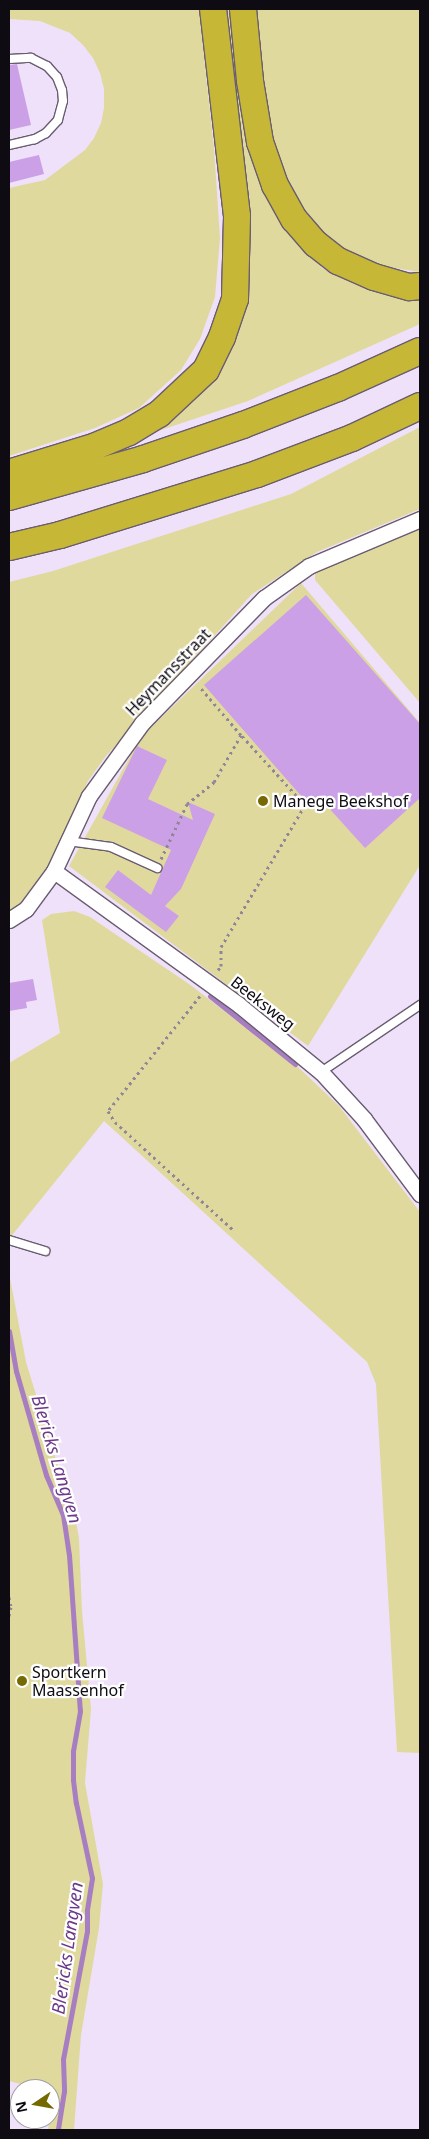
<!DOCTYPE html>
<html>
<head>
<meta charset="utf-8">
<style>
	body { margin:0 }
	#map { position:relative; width:429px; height:2139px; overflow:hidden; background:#efe1f9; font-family:"Noto Sans",sans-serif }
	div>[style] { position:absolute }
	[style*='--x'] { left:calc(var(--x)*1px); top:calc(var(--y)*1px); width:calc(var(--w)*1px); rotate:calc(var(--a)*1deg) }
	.green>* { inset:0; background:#e0d99e }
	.stream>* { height:5px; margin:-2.5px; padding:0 2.5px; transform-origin:2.5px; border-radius:2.5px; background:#a77ec1 }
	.building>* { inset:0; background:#cba0e6 }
	.path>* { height:3px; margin-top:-1.5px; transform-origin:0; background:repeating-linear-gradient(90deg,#908697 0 2.5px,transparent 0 6.5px) }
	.roads { filter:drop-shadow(1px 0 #695c71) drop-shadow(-1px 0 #695c71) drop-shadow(0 1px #695c71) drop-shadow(0 -1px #695c71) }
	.lane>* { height:8px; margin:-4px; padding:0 4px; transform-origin:4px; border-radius:4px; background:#fff }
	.street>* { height:15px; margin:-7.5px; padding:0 7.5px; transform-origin:7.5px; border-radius:7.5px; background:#fff }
	.highway>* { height:26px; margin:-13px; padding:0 13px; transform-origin:13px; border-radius:13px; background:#c6b737 }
	.dots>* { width:14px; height:14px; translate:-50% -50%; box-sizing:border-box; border:2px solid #fff; border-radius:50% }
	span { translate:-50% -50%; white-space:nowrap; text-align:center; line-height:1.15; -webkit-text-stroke:4.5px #fff; paint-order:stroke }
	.street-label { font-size:16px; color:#0f0b12 }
	.poi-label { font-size:16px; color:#0f0b12 }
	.left { translate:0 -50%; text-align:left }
	.water-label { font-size:18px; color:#6d398b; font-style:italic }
	.frame { position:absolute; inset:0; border:10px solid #0f0b12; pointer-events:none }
	.north { position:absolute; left:10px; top:2079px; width:50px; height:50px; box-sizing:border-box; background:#fff; border:1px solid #9f9da0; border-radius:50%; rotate:258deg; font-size:14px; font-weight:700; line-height:20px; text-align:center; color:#0f0b12 }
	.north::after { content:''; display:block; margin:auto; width:18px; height:22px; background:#756a02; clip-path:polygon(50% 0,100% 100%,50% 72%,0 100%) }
</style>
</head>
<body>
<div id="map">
	<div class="green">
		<i style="clip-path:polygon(9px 9px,199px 9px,214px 148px,220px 238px,215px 297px,200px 339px,181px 370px,139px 408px,95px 428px,9px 456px,9px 188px,45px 180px,85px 150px,94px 138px,101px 123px,104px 108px,104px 89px,100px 73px,93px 58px,83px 45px,70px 33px,40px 21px,9px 19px)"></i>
		<i style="clip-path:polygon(220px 9px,230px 9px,236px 59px,258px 169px,280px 222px,322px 268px,354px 284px,404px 297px,420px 296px,420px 324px,248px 401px,128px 441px,227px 354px)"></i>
		<i style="clip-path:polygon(251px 9px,420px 9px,420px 272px,375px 265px,347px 251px,317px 227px,294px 195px,275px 145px,259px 69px)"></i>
		<i style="clip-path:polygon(420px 427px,420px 509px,317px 552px,252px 594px,106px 756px,88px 781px,41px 881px,22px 903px,9px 913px,9px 582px,53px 571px,291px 494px)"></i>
		<i style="clip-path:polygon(420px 527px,420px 703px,315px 580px,315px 572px)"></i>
		<i style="clip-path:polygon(301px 583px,420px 723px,420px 865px,308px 1046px,69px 866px,141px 737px)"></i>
		<i style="clip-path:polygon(74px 911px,90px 917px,189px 984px,299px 1068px,339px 1106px,420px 1212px,420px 1753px,397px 1752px,376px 1384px,367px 1362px,104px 1121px,9px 1239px,9px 1063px,60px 1033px,42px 920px,51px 914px)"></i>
		<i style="clip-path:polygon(9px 1273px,26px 1362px,58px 1466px,74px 1511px,79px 1538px,82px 1611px,91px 1709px,85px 1783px,103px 1884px,99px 1928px,81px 2035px,74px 2130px,48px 2130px,54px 2092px,50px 2091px,50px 2089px,40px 2089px,9px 2081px)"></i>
	</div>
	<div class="stream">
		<i style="--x:210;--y:996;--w:109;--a:38.7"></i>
		<i style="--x:9;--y:1331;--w:41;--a:80.1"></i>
		<i style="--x:16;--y:1371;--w:108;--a:73.9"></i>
		<i style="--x:46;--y:1475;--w:43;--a:67"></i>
		<i style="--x:63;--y:1515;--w:40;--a:81.5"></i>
		<i style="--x:69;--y:1555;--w:156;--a:86"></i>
		<i style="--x:80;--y:1711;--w:41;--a:99.9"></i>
		<i style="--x:73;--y:1751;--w:29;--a:90"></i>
		<i style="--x:73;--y:1780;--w:23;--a:83"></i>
		<i style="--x:76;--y:1803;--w:77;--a:78"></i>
		<i style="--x:92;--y:1878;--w:33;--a:99"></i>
		<i style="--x:87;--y:1911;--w:20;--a:90"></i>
		<i style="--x:87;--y:1931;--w:130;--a:100.6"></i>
		<i style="--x:63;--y:2059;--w:32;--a:88"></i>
		<i style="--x:64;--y:2091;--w:39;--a:99"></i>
	</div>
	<div class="building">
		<i style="clip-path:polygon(17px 64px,31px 125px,9px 130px,9px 65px)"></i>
		<i style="clip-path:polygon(39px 155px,44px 174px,9px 183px,9px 162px)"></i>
		<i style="clip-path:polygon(306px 595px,420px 724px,420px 798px,365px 848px,318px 796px,309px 805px,204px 685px)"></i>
		<i style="clip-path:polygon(137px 746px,167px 760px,148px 799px,193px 820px,188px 802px,215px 814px,181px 889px,165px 906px,179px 916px,166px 932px,105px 887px,118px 870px,151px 895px,171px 850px,102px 818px)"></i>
		<i style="clip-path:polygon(33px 979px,37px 1000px,26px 1002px,27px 1008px,9px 1011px,9px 983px)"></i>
	</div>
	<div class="path">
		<i style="--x:161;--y:859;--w:61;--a:-64.7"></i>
		<i style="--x:187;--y:804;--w:35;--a:-39"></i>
		<i style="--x:214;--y:782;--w:54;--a:-60.1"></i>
		<i style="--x:241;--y:735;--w:65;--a:-130.6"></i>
		<i style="--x:218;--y:970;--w:5;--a:-53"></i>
		<i style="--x:221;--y:966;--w:19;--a:-90"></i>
		<i style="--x:221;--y:947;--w:165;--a:-59.4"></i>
		<i style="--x:305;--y:805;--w:95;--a:-132.4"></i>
		<i style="--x:200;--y:996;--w:147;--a:128.7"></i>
		<i style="--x:108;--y:1111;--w:13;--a:58"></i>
		<i style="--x:115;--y:1122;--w:159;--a:42.4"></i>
		<i style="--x:9;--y:1597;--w:10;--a:79"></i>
		<i style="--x:11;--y:1607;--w:9;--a:103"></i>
	</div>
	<div class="roads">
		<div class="lane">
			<i style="--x:9;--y:59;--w:22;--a:-3"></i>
			<i style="--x:31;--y:58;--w:18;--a:27"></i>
			<i style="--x:47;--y:66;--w:15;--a:48"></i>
			<i style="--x:57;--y:77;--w:14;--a:69"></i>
			<i style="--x:62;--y:90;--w:11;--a:85"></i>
			<i style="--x:63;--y:101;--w:20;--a:105"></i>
			<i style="--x:58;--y:120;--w:18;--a:133"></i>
			<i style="--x:46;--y:133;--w:13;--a:151"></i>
			<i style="--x:35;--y:139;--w:27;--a:167"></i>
			<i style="--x:68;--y:841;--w:43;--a:7.9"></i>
			<i style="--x:111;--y:847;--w:51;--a:24.5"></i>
			<i style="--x:321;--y:1072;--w:120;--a:-34.1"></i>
			<i style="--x:9;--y:1240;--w:38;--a:17"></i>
		</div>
		<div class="street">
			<i style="--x:54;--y:871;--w:228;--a:35.9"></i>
			<i style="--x:239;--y:1005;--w:106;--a:39.3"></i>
			<i style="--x:321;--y:1072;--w:64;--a:47.5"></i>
			<i style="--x:364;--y:1119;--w:94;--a:53.3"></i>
			<i style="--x:9;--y:920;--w:20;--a:-33"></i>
			<i style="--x:26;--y:909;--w:47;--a:-53.6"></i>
			<i style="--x:54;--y:871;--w:83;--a:-65"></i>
			<i style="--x:89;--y:796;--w:90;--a:-54"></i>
			<i style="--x:142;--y:723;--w:175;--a:-45.7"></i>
			<i style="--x:264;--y:598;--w:55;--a:-35.4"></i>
			<i style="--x:309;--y:566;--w:121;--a:-22.9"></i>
		</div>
		<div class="highway">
			<i style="--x:243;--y:9;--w:72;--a:84.4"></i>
			<i style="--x:250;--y:81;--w:62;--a:80.7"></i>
			<i style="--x:260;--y:142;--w:46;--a:70.8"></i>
			<i style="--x:275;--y:185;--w:39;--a:61"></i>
			<i style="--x:294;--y:219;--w:33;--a:49"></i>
			<i style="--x:316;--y:244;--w:28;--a:38"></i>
			<i style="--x:338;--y:261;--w:39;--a:24"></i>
			<i style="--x:374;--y:277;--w:37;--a:16"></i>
			<i style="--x:410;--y:287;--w:10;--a:-6"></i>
			<i style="--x:9;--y:473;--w:91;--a:-17.2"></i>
			<i style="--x:96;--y:446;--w:36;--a:-23"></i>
			<i style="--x:129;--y:432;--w:35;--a:-31"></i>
			<i style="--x:159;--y:414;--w:64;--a:-43.1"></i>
			<i style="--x:206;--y:370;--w:37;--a:-64"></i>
			<i style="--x:222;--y:337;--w:40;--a:-71.1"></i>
			<i style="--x:235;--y:299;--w:83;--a:-88.6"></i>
			<i style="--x:237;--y:216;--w:208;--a:-96.6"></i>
			<i style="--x:9;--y:497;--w:139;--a:-15.8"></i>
			<i style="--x:143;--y:459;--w:106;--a:-18.8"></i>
			<i style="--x:243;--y:425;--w:102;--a:-21.3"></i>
			<i style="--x:338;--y:388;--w:90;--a:-24.3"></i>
			<i style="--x:9;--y:547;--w:52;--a:-13.2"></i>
			<i style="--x:60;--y:535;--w:206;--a:-17.2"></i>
			<i style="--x:257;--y:474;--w:102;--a:-20.8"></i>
			<i style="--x:352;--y:438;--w:75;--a:-25.2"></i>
		</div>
	</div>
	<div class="dots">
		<i style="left:263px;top:801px;background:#756a02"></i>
		<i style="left:22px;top:1681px;background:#756a02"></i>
	</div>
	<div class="street-label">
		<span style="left:168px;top:672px;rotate:-46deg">Heymansstraat</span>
		<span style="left:263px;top:1003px;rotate:38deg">Beeksweg</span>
	</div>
	<div class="poi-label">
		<span class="left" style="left:273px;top:801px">Manege Beekshof</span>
		<span class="left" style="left:32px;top:1681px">Sportkern<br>Maassenhof</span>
	</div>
	<div class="water-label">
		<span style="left:57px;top:1459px;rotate:73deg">Blericks Langven</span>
		<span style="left:67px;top:1948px;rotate:-82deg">Blericks Langven</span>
	</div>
	<div class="frame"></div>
	<div class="north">N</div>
</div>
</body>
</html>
